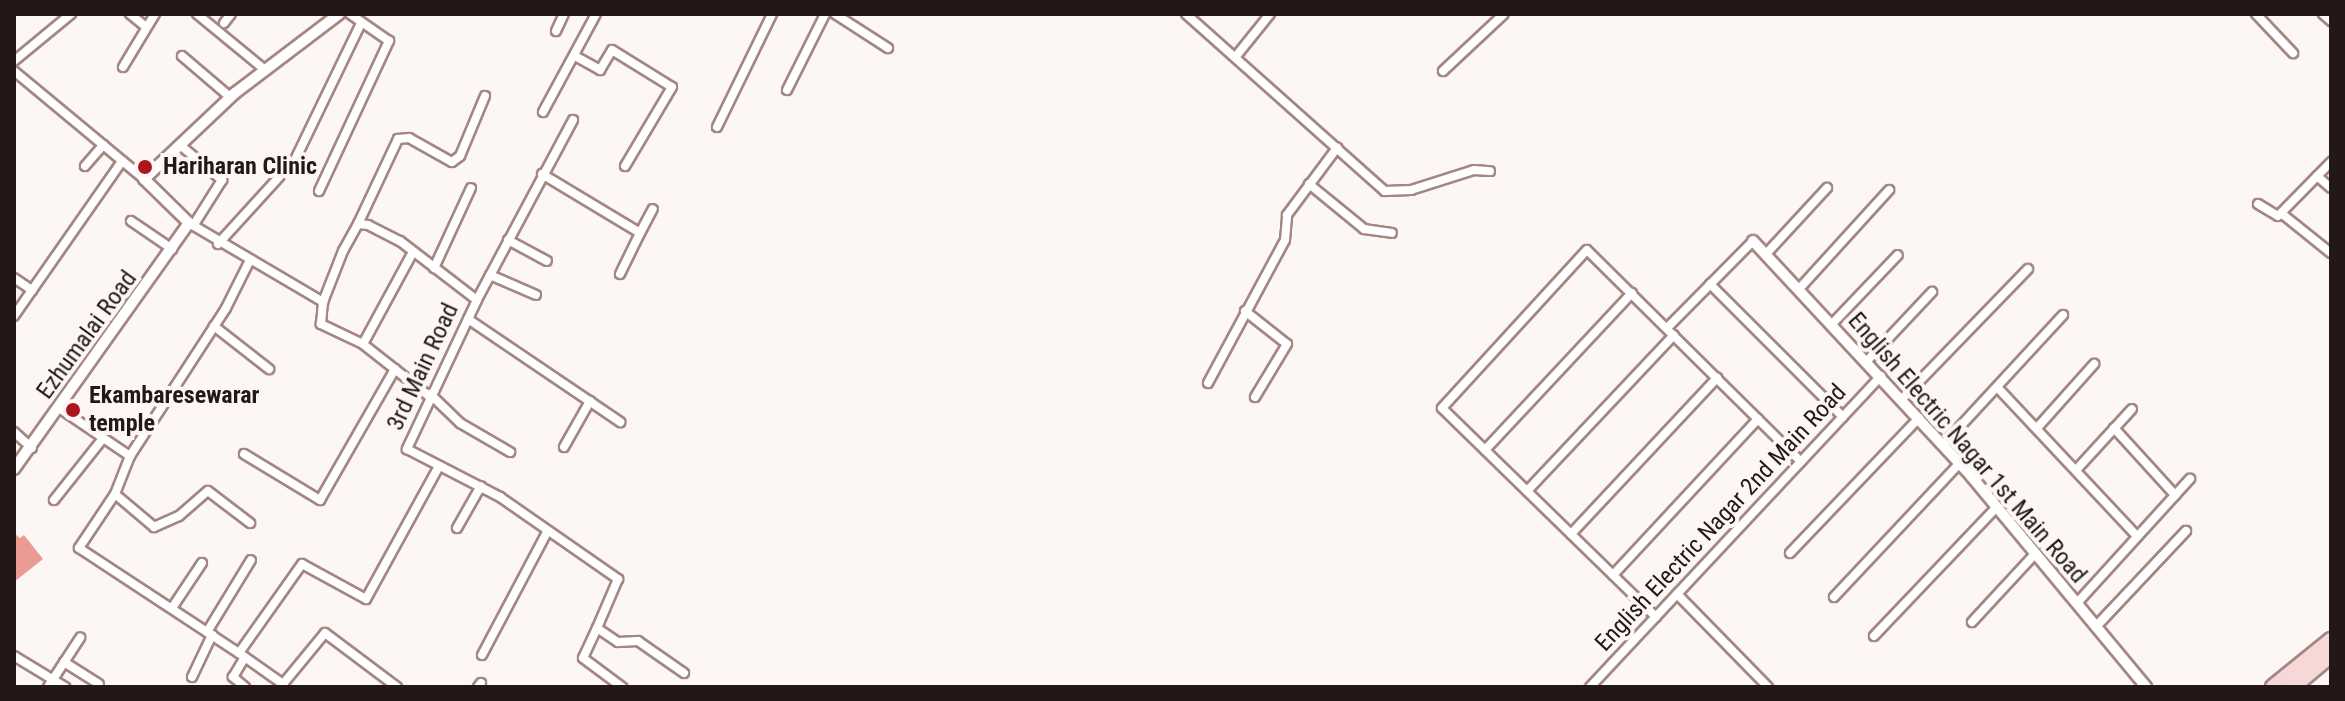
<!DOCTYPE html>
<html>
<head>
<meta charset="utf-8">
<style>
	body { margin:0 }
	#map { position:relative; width:2345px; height:701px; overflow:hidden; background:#fcf6f5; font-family:"Roboto Condensed",sans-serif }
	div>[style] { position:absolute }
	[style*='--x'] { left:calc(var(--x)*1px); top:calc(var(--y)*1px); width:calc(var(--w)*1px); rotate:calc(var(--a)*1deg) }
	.water>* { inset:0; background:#ea9c93 }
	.roads { filter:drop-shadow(2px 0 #a48683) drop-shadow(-2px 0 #a48683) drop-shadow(0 2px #a48683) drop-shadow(0 -2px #a48683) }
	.minor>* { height:8px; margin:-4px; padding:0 4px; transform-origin:4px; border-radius:4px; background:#fff }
	.tertiary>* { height:10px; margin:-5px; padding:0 5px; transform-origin:5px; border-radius:5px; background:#fff }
	.primary>* { height:14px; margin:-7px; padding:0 7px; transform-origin:7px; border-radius:7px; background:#f6d9d6 }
	.dots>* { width:22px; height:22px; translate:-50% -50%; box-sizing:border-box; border:4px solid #fcf6f5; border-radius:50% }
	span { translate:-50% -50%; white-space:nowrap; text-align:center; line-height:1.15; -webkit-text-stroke:8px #fcf6f5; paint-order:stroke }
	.poi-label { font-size:24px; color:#231817; font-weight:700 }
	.left { translate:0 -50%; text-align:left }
	.street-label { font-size:24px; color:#231817 }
	.frame { position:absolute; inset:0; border:16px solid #231817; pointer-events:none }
</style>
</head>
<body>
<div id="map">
	<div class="water">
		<i style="clip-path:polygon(14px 533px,20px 538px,24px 535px,43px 559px,14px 582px)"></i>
	</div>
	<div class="roads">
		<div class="minor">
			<i style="--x:130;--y:14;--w:19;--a:39"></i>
			<i style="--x:197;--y:14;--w:87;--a:39.4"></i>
			<i style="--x:835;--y:14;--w:63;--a:32.7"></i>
			<i style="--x:1186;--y:14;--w:266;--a:41.7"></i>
			<i style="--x:1385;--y:191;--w:26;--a:-2"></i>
			<i style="--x:1411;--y:190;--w:66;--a:-17.6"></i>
			<i style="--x:1474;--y:170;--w:16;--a:4"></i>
			<i style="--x:2256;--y:14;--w:54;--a:46.5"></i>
			<i style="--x:2323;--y:14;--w:11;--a:41"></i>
			<i style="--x:224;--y:23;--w:11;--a:-52"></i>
			<i style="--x:556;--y:31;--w:19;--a:-65"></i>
			<i style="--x:1237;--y:55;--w:53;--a:-51.2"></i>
			<i style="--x:182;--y:56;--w:63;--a:40.5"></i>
			<i style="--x:575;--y:56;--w:29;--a:29"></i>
			<i style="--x:600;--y:70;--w:23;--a:-59"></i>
			<i style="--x:612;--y:50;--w:70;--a:31.7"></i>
			<i style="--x:672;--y:87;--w:92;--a:120.7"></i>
			<i style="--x:14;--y:61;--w:74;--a:-39.5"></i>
			<i style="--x:123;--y:67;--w:62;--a:-58.9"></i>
			<i style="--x:14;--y:71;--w:169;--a:39.7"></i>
			<i style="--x:1443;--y:71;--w:83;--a:-43.1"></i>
			<i style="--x:787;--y:90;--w:85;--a:-63.4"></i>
			<i style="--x:543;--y:112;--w:111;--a:-61.6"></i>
			<i style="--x:573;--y:120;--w:204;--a:118.1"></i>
			<i style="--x:477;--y:300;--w:165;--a:115.2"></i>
			<i style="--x:407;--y:449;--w:105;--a:27.3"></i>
			<i style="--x:500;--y:497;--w:144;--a:34.8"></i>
			<i style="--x:618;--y:579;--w:53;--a:113.2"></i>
			<i style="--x:597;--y:628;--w:25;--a:34"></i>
			<i style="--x:618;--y:642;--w:20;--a:-3"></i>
			<i style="--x:638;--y:641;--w:56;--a:34.8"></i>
			<i style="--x:717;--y:127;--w:126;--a:-64"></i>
			<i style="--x:180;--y:145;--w:55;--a:39.8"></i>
			<i style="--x:222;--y:180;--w:54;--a:122.2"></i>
			<i style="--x:85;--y:166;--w:28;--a:-49"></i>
			<i style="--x:292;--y:166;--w:159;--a:-64.2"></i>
			<i style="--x:542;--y:174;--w:114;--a:31"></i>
			<i style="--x:640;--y:233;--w:27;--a:-62"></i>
			<i style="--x:2317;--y:176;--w:18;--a:41"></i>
			<i style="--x:1309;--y:184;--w:71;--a:39.3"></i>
			<i style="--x:1364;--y:229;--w:28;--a:8"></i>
			<i style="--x:319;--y:191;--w:166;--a:-65"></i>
			<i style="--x:389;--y:41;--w:47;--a:-145.3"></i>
			<i style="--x:2258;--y:204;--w:23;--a:31"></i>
			<i style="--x:2278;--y:216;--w:76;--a:-45.5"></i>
			<i style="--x:2281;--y:213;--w:64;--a:38.7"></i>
			<i style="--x:131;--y:221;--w:50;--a:34.3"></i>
			<i style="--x:189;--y:223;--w:156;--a:30.5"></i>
			<i style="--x:358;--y:224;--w:94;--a:-64.8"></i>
			<i style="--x:398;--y:139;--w:11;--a:-5"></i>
			<i style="--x:409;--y:138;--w:49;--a:29.2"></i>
			<i style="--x:452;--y:162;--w:10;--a:-37"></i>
			<i style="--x:460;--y:156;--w:65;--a:-67.4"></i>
			<i style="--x:508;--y:240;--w:44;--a:28.3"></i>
			<i style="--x:218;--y:244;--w:91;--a:-47.7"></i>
			<i style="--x:1766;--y:254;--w:90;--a:-47.3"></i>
			<i style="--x:434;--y:268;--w:88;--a:-65.2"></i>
			<i style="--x:620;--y:274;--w:46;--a:-64"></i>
			<i style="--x:490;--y:275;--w:50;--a:23.5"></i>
			<i style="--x:14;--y:278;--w:22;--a:34"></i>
			<i style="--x:1710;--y:284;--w:188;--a:45"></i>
			<i style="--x:1799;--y:289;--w:134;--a:-47.7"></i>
			<i style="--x:1245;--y:311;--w:53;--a:38.2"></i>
			<i style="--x:1287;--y:344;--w:62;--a:121.1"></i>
			<i style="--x:14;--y:316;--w:189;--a:-55.1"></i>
			<i style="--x:468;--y:319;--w:184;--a:34.1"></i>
			<i style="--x:1832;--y:324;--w:95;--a:-46.3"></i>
			<i style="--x:214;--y:326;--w:70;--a:38"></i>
			<i style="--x:1667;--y:328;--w:122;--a:-45.3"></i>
			<i style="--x:363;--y:344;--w:105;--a:-61.5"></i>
			<i style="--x:1867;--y:361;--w:95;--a:-46.7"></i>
			<i style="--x:1208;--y:383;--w:162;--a:-61.7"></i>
			<i style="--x:1285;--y:240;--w:25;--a:-85"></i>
			<i style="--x:1287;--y:215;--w:84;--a:-53.3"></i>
			<i style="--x:1997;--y:387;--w:204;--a:46.8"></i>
			<i style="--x:430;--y:394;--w:42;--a:44"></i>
			<i style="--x:460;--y:423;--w:58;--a:30.1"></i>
			<i style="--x:429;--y:396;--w:84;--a:-141.8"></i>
			<i style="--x:363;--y:344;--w:47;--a:-154.5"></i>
			<i style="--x:321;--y:324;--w:22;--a:-85"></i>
			<i style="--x:323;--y:302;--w:55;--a:-68.6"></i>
			<i style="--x:343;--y:251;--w:31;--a:-61"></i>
			<i style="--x:358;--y:224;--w:10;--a:6"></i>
			<i style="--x:368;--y:225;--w:36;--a:27"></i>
			<i style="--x:400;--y:241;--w:97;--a:37.5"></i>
			<i style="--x:1902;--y:399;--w:181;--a:-45.9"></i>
			<i style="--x:59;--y:408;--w:86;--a:34.1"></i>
			<i style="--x:130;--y:456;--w:176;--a:-57"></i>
			<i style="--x:226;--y:308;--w:51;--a:-63.4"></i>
			<i style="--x:2037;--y:428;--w:86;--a:-48.3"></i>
			<i style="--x:2114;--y:428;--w:91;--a:47.7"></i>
			<i style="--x:14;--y:432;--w:24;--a:42"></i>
			<i style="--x:1943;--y:445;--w:177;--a:-47.3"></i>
			<i style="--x:564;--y:447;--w:53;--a:-60.5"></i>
			<i style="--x:1485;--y:450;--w:215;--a:-46.9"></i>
			<i style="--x:244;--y:454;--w:89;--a:31.2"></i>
			<i style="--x:320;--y:500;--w:151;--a:-60.2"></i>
			<i style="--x:130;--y:456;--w:41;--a:111.5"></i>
			<i style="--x:115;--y:494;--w:51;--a:40.2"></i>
			<i style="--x:154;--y:527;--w:27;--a:-24"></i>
			<i style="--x:179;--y:516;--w:38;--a:-41"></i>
			<i style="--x:208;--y:491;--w:53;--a:37.3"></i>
			<i style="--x:2077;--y:469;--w:81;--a:-47.5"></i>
			<i style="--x:1527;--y:491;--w:214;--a:-46.7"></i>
			<i style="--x:115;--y:494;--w:65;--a:123.7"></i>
			<i style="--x:79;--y:548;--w:191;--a:33.3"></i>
			<i style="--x:239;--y:653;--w:109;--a:-54.7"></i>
			<i style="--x:302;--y:564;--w:73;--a:28.7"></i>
			<i style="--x:366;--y:599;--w:152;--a:-61.2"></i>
			<i style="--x:54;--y:500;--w:75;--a:-51.5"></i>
			<i style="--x:457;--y:528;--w:48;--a:-60.3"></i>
			<i style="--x:2186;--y:531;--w:132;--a:133.2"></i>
			<i style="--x:2096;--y:627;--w:4;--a:-56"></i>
			<i style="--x:2098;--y:624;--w:128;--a:-46.6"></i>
			<i style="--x:1571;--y:534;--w:214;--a:-46.9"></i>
			<i style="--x:1790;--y:553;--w:187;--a:-46.3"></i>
			<i style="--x:1613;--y:575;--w:213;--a:-47.1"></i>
			<i style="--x:1677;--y:594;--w:130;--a:45.6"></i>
			<i style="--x:1834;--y:597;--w:183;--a:-46.8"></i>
			<i style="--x:2077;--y:603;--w:168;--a:-47.7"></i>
			<i style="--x:172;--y:608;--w:54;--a:-56.3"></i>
			<i style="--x:1656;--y:617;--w:299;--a:-135.7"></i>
			<i style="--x:1442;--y:408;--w:214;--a:-47.5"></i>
			<i style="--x:1587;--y:250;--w:301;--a:44.7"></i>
			<i style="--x:1972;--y:622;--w:94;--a:-47.2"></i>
			<i style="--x:597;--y:628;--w:33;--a:115"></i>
			<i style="--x:583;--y:658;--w:49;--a:36.6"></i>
			<i style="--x:207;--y:632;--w:84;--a:-58.6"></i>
			<i style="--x:1874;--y:636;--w:178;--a:-46.4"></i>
			<i style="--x:239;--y:653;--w:54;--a:35.2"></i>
			<i style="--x:283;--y:684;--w:66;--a:-50.5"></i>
			<i style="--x:325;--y:633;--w:90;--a:36.9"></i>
			<i style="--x:482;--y:655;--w:139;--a:-62.1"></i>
			<i style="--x:14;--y:656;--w:60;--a:31.3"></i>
			<i style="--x:64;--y:662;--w:41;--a:32.2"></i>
			<i style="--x:192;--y:677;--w:47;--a:-64.5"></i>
			<i style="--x:48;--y:687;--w:59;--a:-56.9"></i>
			<i style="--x:245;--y:687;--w:16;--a:-140"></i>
			<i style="--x:233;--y:677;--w:23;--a:-59"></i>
			<i style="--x:478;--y:687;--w:5;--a:-53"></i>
			<i style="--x:1590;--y:687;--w:426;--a:-46.9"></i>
		</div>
		<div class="tertiary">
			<i style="--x:1753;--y:241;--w:321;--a:47.1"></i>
			<i style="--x:1971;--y:476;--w:274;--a:50.3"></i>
			<i style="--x:14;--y:469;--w:302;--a:-54.6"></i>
			<i style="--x:189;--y:223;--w:63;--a:-135.6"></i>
			<i style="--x:144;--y:179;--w:125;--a:-43.4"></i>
			<i style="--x:235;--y:93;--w:131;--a:-37.2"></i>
		</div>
		<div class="primary">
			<i style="--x:2273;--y:687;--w:75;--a:-39"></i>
			<i style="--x:2293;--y:687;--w:50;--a:-40.1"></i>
		</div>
	</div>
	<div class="dots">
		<i style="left:145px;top:167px;background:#aa161b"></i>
		<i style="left:73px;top:410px;background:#aa161b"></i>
	</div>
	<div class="poi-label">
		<span class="left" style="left:163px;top:167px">Hariharan Clinic</span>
		<span class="left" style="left:89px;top:410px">Ekambaresewarar<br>temple</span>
	</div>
	<div class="street-label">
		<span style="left:87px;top:335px;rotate:-54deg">Ezhumalai Road</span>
		<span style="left:423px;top:367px;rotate:-65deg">3rd Main Road</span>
		<span style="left:1967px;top:448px;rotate:49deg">English Electric Nagar 1st Main Road</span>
		<span style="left:1721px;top:518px;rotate:-47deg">English Electric Nagar 2nd Main Road</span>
	</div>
	<div class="frame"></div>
</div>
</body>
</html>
